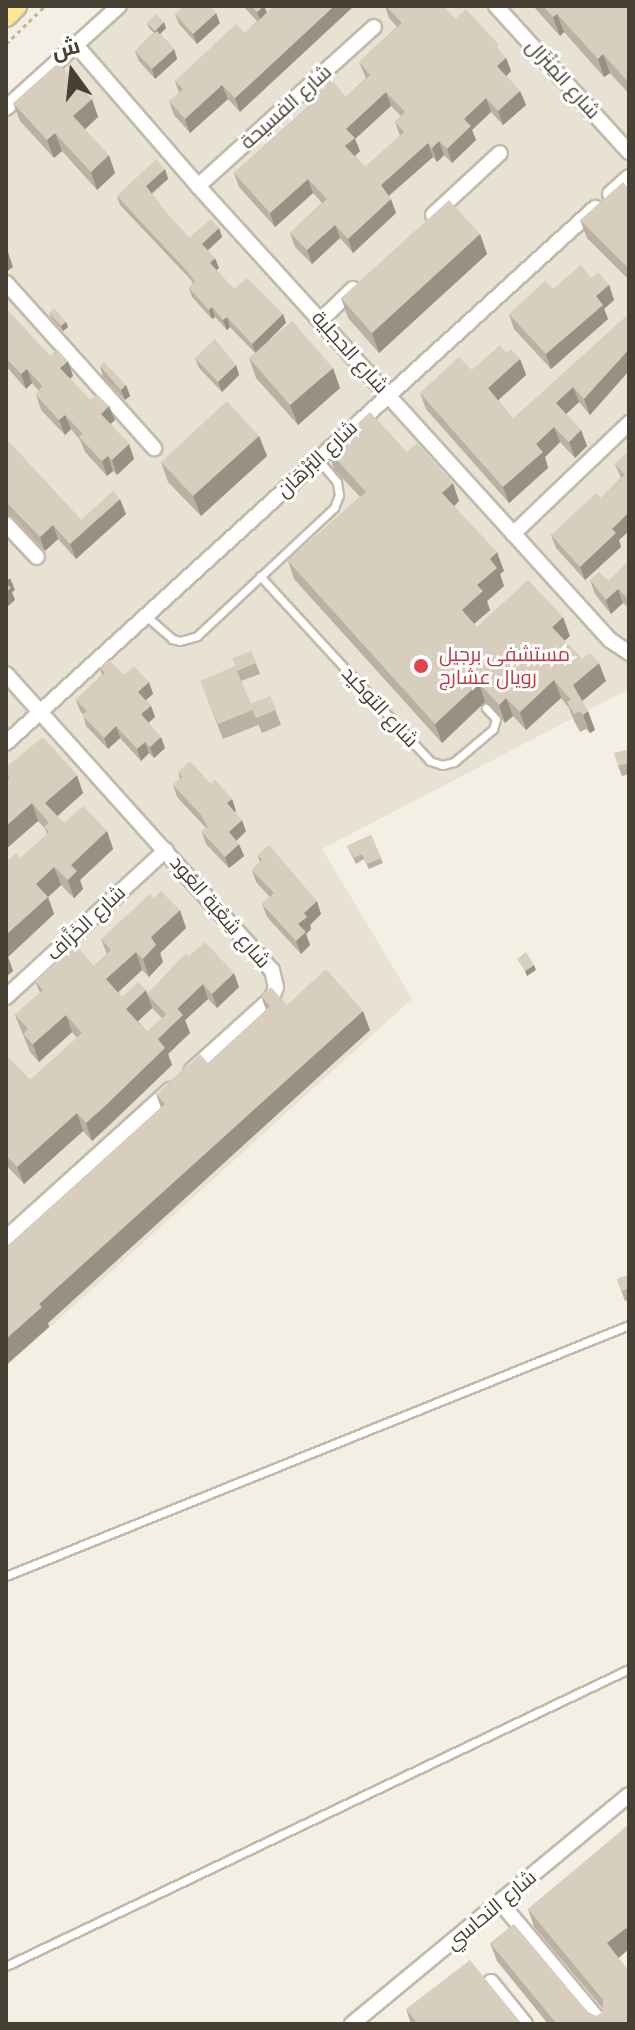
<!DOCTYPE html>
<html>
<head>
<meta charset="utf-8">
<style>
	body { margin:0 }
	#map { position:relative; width:635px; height:2030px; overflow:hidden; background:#f3efe5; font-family:"Fira Sans",Cairo,sans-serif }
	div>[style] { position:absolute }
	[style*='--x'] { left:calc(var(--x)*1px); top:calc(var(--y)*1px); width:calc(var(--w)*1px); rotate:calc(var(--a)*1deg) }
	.residential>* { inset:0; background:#e7e2d3 }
	.path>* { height:3px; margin-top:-1.5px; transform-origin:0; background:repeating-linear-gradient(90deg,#c1b499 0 4px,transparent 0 8px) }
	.roads { filter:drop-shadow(2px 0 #c2baab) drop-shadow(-2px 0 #c2baab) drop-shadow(0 2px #c2baab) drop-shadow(0 -2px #c2baab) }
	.service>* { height:7px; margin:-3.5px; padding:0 3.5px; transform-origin:3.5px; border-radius:3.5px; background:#fff }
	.minor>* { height:14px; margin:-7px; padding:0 7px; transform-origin:7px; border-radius:7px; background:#fff }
	.primary>* { height:22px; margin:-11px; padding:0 11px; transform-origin:11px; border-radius:11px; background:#ffe492 }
	.wall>* { inset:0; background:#bab1a3 }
	.shaded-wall>* { inset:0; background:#979085 }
	.building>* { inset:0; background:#d8cebe }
	.dots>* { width:22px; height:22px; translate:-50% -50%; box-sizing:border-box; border:4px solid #fff; border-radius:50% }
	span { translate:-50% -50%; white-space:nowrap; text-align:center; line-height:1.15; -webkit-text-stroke:6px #fff; paint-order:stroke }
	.street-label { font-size:20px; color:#464035 }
	.health-label { font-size:20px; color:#be3a42 }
	.left { translate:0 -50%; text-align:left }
	.frame { position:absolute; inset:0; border:8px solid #464035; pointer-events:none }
	.north { position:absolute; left:32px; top:32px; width:80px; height:80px; -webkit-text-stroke:6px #fff; paint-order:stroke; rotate:345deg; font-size:22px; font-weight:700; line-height:32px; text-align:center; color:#464035 }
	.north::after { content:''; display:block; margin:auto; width:28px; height:36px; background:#464035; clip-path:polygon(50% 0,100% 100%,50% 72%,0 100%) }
</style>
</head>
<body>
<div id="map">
	<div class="residential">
		<i style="clip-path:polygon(113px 6px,629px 6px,629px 689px,322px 849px,412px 999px,6px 1367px,6px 106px)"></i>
	</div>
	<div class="path">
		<i style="--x:6;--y:44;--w:54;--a:-44.3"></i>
	</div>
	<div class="roads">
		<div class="service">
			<i style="--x:260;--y:576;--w:251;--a:47.4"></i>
			<i style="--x:430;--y:761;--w:13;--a:18"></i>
			<i style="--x:442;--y:765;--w:12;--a:-14"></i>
			<i style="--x:454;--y:762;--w:51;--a:-40.2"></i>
			<i style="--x:493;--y:729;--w:10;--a:-73"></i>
			<i style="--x:496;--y:719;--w:15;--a:-132"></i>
			<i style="--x:146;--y:616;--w:35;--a:41"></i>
			<i style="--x:172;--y:639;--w:8;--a:14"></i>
			<i style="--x:180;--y:641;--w:18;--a:-16"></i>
			<i style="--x:197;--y:636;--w:187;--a:-43.1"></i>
			<i style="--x:334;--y:508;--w:14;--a:-69"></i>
			<i style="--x:339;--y:495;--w:13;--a:-99"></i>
			<i style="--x:337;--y:482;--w:30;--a:-130"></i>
			<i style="--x:6;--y:1576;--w:672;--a:-21.94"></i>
			<i style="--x:6;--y:1966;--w:690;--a:-25.49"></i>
		</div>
		<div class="minor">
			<i style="--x:496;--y:6;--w:197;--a:47.7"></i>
			<i style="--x:76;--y:45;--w:186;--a:49.1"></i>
			<i style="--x:198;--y:186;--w:613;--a:47.78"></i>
			<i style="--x:610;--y:640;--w:23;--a:34"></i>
			<i style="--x:6;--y:108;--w:152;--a:-42.1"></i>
			<i style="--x:198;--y:186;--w:237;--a:-42.1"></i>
			<i style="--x:610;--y:194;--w:25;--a:-42"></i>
			<i style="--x:433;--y:215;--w:91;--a:-42.8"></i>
			<i style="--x:6;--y:283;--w:222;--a:48.1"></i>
			<i style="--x:322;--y:319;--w:43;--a:-44.1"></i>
			<i style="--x:6;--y:524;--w:45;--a:46.8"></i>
			<i style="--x:513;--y:534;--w:161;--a:-43.7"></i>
			<i style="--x:6;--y:674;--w:398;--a:48.1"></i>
			<i style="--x:272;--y:970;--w:17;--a:77"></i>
			<i style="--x:276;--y:987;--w:12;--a:110"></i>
			<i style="--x:272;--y:998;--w:108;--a:138"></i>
			<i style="--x:6;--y:743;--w:796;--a:-42.25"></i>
			<i style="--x:6;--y:997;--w:217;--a:-42.6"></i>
			<i style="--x:6;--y:1238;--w:221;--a:-42.1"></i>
			<i style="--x:500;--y:1902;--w:159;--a:50.1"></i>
			<i style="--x:491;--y:1982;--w:54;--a:51"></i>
			<i style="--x:352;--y:2024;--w:359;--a:-39.6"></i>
		</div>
		<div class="primary">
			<i style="--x:6;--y:15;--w:13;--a:-45"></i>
		</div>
	</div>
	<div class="wall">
		<i style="clip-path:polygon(243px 6px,264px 6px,267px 12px,240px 112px,228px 99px,190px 133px,174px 115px,169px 101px,179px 93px,175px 81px,245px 33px,257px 21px)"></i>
		<i style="clip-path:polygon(evenodd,385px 6px,443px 6px,455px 19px,506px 58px,511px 71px,506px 76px,520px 91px,526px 105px,503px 125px,491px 112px,472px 130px,476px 140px,452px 163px,444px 155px,437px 162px,433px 157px,389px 196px,396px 213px,353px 253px,340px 238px,312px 264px,295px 247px,290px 233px,322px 203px,313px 193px,275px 227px,239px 187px,234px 173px,310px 105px,305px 93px,317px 88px,346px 97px,366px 78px,359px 62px,397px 27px,389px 18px,385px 6px,391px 106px,401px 116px,395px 122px,400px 136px,365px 167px,355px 156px,360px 151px,355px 139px,391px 106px)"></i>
		<i style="clip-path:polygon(533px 6px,629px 6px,629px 94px,610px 73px,604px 77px,564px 32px,560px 36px)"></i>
		<i style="clip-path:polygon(175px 14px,220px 23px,197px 44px,179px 24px)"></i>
		<i style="clip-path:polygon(164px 22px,166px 28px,160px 34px,174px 49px,177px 59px,155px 79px,139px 61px,135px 51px,154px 33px,149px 28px,147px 23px)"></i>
		<i style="clip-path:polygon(92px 99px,98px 117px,85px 129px,115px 173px,97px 190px,62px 151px,54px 158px,20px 121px,13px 103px)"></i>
		<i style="clip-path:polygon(165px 169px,168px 179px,152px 194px,163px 209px,189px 238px,219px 228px,222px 237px,208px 250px,219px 268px,216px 270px,234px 289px,283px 314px,286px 323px,269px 340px,340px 388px,298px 425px,256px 378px,249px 358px,255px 353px,230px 327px,227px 330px,215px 317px,212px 319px,192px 297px,189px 288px,193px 284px,191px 280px,120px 205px,117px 196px)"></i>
		<i style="clip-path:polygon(629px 189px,629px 280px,587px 238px,580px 220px)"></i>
		<i style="clip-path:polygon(480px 234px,487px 254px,379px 353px,348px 318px,341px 298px)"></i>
		<i style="clip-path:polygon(591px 278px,609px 285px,614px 300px,604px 309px,608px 319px,551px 369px,514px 329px,509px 314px,553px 289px)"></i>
		<i style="clip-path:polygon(6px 309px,50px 356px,73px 376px,70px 379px,90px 400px,109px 406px,115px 420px,110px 424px,129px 444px,134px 459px,117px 475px,113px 471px,107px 476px,85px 452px,80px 440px,71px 429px,65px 435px,41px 410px,36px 395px,39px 391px,32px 383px,26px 389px,6px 366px)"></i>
		<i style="clip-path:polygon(49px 313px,66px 322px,68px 327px,63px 331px,51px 318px)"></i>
		<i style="clip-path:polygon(629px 314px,590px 415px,579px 402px,566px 414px,581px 430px,587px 446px,575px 458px,560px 442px,545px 457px,548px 468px,509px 503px,426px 409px,420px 393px,472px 370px,506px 353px,520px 359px,526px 375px,498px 400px,513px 419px)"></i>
		<i style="clip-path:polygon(195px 358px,236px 365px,239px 375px,222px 392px,199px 368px)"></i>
		<i style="clip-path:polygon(100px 366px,126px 385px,130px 396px,125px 400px,103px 377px)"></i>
		<i style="clip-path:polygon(259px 436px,267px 456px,201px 516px,168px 482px,161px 462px)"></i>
		<i style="clip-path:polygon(6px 439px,81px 520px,126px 514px,76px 559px,58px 539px,45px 551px,13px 517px,6px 514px)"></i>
		<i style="clip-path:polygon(328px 450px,407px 452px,459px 501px,454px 506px,504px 571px,500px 574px,504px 586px,487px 601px,490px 610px,474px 624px,477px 627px,570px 636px,564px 640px,582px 659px,606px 681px,582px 701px,595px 730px,590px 733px,586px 729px,580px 732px,574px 721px,569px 708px,561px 698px,526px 730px,513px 716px,505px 723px,485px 702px,442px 743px,294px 579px,288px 561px,360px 497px,334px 469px)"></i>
		<i style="clip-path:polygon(629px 451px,629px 531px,619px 540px,621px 547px,585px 580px,556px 548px,551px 535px,601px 498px,621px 478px,615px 464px)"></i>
		<i style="clip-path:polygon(629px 561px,629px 608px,623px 603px,611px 614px,595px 594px,590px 580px,609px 581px)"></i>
		<i style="clip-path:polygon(251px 651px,260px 674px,241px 681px,252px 707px,270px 696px,281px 725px,262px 733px,257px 722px,258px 725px,223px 739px,206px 695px)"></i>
		<i style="clip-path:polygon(100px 668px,149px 682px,153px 694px,146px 700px,151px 706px,155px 717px,148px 723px,165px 748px,154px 758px,149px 753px,141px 761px,120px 738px,108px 749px,86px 726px,83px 714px,80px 711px,76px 700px,102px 675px)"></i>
		<i style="clip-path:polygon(629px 749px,629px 774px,622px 776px,618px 766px)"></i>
		<i style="clip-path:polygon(6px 767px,83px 793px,57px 816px,64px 823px,107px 831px,113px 849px,80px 880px,83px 889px,74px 898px,61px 885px,48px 897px,54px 914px,8px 957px,13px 971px,6px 977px,6px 862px,21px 858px,47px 834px,45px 829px,38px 821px,6px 849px)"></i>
		<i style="clip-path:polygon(178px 772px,211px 784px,232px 799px,236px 811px,234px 812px,246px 831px,236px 841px,244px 856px,229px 868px,206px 844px,202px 832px,206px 828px,205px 827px,177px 797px,173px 785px,180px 779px)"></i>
		<i style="clip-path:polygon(371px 835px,383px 863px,369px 869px,364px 859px,356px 864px,347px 846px)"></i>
		<i style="clip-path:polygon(257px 855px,321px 914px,310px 925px,311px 929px,306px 934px,310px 945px,301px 954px,267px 917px,262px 904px,270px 897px,256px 882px,252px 870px,260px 862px)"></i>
		<i style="clip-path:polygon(evenodd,186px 928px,160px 953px,163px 962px,149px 977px,142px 970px,118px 992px,122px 997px,146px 990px,147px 994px,189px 956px,239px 987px,217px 1008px,208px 999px,185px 1020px,190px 1033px,168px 1054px,172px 1065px,109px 1126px,92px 1141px,83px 1131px,24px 1184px,6px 1165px,6px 1055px,30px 1080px,77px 1038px,72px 1032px,39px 1062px,30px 1052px,15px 1015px,40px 993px,35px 981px,94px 966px,107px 954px,101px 939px,186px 928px,152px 1008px,162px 1018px,147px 1032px,138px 1021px,152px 1008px)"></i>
		<i style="clip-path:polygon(261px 996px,287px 1005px,370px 1030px,48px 1323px,49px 1327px,6px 1365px,161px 1108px,156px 1094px,208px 1063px,266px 1010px)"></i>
		<i style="clip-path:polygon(629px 1275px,629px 1300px,625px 1301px,617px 1279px)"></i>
		<i style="clip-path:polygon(629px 1826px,629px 1949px,619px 1958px,629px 2024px,548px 2024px,497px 1961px,490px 1943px,588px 2012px,596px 2016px,602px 2013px,603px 2009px,534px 1927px,528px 1909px)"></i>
		<i style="clip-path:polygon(406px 2009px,522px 2024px,411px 2024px)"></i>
	</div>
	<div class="shaded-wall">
		<i style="clip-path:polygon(264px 6px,269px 19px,262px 26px,257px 12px)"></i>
		<i style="clip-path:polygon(334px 6px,354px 6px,240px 112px,235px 98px)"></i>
		<i style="clip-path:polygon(216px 13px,220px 23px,197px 44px,193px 34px)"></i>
		<i style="clip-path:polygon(557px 14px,564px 32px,560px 36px,553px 17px)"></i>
		<i style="clip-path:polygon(164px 22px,166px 28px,157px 37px,155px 31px)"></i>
		<i style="clip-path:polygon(174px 49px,177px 59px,155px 79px,152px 69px)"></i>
		<i style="clip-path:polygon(603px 54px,610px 73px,604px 77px,598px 59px)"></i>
		<i style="clip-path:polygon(506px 58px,511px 71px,502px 80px,497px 66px)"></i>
		<i style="clip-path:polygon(222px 85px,228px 99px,190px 133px,185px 119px)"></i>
		<i style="clip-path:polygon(520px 91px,526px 105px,503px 125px,498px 111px)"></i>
		<i style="clip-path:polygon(386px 92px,391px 106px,355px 139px,360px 151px,350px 160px,345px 146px,346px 129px)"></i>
		<i style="clip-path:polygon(486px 98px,491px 112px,472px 130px,476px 140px,452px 163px,447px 149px,464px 119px)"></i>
		<i style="clip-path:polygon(92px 99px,98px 117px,80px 134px,73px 116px)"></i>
		<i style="clip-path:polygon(55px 133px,62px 151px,54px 158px,47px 140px)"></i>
		<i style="clip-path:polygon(439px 141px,444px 155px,437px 162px,432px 148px)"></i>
		<i style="clip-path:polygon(428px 143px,433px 157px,386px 198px,381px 185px)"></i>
		<i style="clip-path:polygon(109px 155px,115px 173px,97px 190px,91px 172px)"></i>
		<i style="clip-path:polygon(165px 169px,168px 179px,149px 195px,146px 186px)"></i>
		<i style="clip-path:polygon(308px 179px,313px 193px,275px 227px,270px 213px)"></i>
		<i style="clip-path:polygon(391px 199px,396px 213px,353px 253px,348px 239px)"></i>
		<i style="clip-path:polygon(335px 225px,340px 238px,312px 264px,307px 250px)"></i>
		<i style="clip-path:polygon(219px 228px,222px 237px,205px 253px,202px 244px)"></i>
		<i style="clip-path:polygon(480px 234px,487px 254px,379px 353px,372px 333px)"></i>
		<i style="clip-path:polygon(8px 252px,13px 267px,6px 272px,6px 254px)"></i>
		<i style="clip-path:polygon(215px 258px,219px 268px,213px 273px,210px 263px)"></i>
		<i style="clip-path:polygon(609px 285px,614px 300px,604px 309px,608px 319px,551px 369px,546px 354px,596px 296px)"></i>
		<i style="clip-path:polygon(212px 307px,215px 317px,212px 319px,209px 310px)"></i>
		<i style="clip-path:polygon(283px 314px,286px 323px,256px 353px,252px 344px)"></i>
		<i style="clip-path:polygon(227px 317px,230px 327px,227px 330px,223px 320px)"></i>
		<i style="clip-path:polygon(66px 322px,68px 327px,63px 331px,61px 326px)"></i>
		<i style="clip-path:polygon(629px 349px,629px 371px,590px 415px,584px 399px)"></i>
		<i style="clip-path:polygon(520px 359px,526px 375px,494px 404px,488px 388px)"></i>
		<i style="clip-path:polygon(68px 361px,73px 376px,65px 382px,60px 368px)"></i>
		<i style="clip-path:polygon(236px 365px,239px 375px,222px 392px,218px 382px)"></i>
		<i style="clip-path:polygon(333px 368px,340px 388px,298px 425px,290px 405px)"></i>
		<i style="clip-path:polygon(27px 369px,32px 383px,26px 389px,21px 374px)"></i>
		<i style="clip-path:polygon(126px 385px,130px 396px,125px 400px,121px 390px)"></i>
		<i style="clip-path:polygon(573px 387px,579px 402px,561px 419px,556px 403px)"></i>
		<i style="clip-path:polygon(109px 406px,115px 420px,106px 428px,101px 414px)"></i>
		<i style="clip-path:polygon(65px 415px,71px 429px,65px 435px,59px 420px)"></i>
		<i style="clip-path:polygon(554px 427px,560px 442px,545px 457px,548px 468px,509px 503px,503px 487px,536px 444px)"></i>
		<i style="clip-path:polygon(581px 430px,587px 446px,575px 458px,569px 442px)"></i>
		<i style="clip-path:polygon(259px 436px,267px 456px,201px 516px,193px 496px)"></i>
		<i style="clip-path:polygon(129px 444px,134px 459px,117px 475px,112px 460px)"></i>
		<i style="clip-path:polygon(108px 456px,113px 471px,107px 476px,102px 461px)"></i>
		<i style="clip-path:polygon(453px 483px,459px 501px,449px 511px,442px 493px)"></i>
		<i style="clip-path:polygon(120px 499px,126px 514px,76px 559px,70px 544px)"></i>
		<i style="clip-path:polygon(629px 512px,629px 531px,619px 540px,621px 547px,585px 580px,580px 567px,612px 529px)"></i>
		<i style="clip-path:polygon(53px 525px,58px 539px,45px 551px,40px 537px)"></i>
		<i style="clip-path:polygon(497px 552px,504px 571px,500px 574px,504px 586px,487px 601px,490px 610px,468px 629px,462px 610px,477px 585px,490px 559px)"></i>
		<i style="clip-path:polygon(10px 578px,15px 590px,12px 592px,15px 600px,6px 608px,6px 582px)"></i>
		<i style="clip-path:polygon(618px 589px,623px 603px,611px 614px,606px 600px)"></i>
		<i style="clip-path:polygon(563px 617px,570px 636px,559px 646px,552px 627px)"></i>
		<i style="clip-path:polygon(599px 663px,606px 681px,580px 703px,573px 685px)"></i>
		<i style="clip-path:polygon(554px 680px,561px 698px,526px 730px,520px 712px)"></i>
		<i style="clip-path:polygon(149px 682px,153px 694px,142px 703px,138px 692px)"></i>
		<i style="clip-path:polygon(479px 683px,485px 702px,442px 743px,435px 724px)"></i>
		<i style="clip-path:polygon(506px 698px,513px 716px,505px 723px,499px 705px)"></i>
		<i style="clip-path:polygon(151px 706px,155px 717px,145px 726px,141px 714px)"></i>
		<i style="clip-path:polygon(588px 711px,595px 730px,590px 733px,583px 715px)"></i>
		<i style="clip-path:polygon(116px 726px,120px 738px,108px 749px,104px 738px)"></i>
		<i style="clip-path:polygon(161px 737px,165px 748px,154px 758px,150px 747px)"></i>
		<i style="clip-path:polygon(145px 742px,149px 753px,141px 761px,137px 749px)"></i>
		<i style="clip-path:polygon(77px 775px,83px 793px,52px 821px,45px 803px)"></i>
		<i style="clip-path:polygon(232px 799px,236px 811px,231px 815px,227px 803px)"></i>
		<i style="clip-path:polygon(32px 803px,38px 821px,6px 849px,6px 826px)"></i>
		<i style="clip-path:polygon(242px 820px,246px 831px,233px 844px,229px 832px)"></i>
		<i style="clip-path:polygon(107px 831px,113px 849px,80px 880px,83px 889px,74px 898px,68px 880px,71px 865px)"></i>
		<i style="clip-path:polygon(239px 844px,244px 856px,229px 868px,225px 857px)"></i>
		<i style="clip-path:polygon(54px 867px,61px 885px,48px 897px,54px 914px,8px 957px,13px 971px,6px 977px,6px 935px,36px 884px)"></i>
		<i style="clip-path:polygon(317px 901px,321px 914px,310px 925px,311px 929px,306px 934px,310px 945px,301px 954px,296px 941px,298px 924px,304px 913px)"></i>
		<i style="clip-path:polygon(180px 910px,186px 928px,160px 953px,163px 962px,149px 977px,143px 959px,151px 937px)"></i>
		<i style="clip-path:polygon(136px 952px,142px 970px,113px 997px,106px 979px)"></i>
		<i style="clip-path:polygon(534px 965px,536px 970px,527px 976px,525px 971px)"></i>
		<i style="clip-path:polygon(234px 973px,239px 987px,217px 1008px,212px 994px)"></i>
		<i style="clip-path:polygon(203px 984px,208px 999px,185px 1020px,190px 1033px,168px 1054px,172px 1065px,92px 1141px,86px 1123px,158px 1039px,169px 1016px)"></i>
		<i style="clip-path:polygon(146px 990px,152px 1008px,133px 1026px,126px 1009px)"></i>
		<i style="clip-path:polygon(363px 1011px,370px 1030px,48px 1323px,49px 1327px,6px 1365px,6px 1339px,39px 1304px)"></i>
		<i style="clip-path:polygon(66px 1015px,72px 1032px,39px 1062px,33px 1044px)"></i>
		<i style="clip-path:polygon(77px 1113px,83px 1131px,24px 1184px,17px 1167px)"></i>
		<i style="clip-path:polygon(626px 1928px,629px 1937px,629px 1949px,614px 1961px,607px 1943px)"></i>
	</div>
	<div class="building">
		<i style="clip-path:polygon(184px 6px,210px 6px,216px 13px,193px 34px,175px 14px)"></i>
		<i style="clip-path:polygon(251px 6px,264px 6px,257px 12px)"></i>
		<i style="clip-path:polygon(274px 6px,334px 6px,235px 98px,222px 85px,185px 119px,169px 101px,183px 89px,175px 81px,236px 24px,245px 33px)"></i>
		<i style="clip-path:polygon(evenodd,386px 6px,443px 6px,455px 19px,466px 9px,499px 45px,497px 47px,506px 58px,497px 66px,520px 91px,498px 111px,486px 98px,464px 119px,471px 126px,447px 149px,439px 141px,432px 148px,428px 143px,381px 185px,391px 199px,348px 239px,335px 225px,307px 250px,290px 233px,327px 199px,308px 179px,270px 213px,234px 173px,314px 102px,305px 93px,314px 85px,317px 88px,329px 77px,346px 97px,370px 75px,359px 62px,402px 23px,386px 6px,386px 92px,405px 112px,395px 122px,404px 132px,365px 167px,345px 146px,355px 138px,346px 129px,386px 92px)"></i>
		<i style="clip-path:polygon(543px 6px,629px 6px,629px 83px,603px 54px,598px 59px,557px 14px,553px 17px)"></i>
		<i style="clip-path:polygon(156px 14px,164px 22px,155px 31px,147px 23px)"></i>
		<i style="clip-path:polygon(157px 31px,174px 49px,152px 69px,135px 51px)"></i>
		<i style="clip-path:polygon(58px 63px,92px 99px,73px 116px,109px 155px,91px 172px,55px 133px,47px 140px,13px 103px)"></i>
		<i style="clip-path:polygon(156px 159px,165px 169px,146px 186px,163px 209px,189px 238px,211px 219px,219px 228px,202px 244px,215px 258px,210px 263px,234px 289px,247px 278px,283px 314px,252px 344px,227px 317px,223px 320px,212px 307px,209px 310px,189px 288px,195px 282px,187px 271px,117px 196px)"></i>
		<i style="clip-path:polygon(623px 182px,629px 189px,629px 269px,580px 220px)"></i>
		<i style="clip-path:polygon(449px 200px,480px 234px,372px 333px,341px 298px)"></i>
		<i style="clip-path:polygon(581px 265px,591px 278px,598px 272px,609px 285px,596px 296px,603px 305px,546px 354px,509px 314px,545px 281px,553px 289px)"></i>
		<i style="clip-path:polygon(54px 308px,66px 322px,61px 326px,49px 313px)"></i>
		<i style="clip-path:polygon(6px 309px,50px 356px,57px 349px,68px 361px,60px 368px,90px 400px,97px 394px,109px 406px,101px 414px,129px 444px,112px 460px,108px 456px,102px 461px,79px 437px,83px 434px,65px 415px,59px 420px,36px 395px,42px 386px,27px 369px,21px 374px,6px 358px)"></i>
		<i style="clip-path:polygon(629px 314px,629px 349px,584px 399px,573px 387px,556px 403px,581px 430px,569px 442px,554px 427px,536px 444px,543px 452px,503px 487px,420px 393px,459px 357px,472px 370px,500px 345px,506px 353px,511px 349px,520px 359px,488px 388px,513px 419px)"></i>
		<i style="clip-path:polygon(292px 321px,333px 368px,290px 405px,249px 358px)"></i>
		<i style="clip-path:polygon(215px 339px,236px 365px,218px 382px,195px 358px)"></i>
		<i style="clip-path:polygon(104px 362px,126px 385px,121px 390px,100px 366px)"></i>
		<i style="clip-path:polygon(227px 401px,259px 436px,193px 496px,161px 462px)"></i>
		<i style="clip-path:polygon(370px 412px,407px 452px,417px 443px,453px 483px,442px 493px,497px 552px,490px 559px,497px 568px,477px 585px,483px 591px,462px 610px,477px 627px,528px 580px,563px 617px,552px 627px,582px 659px,590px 653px,599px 663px,573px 685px,588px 711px,583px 715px,580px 711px,574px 714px,567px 702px,571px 700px,554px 680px,520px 712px,506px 698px,499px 705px,479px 683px,435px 724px,288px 561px,366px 492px,328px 450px)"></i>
		<i style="clip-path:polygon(6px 439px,81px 520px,113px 491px,120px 499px,70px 544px,53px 525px,40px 537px,6px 502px)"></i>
		<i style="clip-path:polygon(629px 451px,629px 512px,612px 529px,616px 533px,580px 567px,551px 535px,596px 493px,601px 498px,625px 475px,615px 464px)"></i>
		<i style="clip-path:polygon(629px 561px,629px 599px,618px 589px,606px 600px,590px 580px,599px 572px,609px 581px)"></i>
		<i style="clip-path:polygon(6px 583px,11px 588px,6px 592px)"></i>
		<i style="clip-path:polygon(251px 651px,256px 663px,237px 671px,232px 658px)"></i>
		<i style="clip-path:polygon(109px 660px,124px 675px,134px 666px,149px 682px,138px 692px,151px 706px,141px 714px,161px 737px,150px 747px,145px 742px,137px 749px,116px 726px,104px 738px,82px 715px,87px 711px,76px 700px,105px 673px,100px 668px)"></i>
		<i style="clip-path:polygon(235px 666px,253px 710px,218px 724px,200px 681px)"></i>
		<i style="clip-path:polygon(270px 696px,276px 710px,256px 718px,250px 704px)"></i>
		<i style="clip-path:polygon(43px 737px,77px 775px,45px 803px,64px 823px,83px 806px,107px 831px,71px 865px,77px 871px,68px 880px,54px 867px,36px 884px,48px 897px,6px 935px,6px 862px,16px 853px,21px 858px,49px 832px,44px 827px,49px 823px,32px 803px,6px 826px,6px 781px,10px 778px,6px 774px,6px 767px)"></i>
		<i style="clip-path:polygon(629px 749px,629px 763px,618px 766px,614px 753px)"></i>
		<i style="clip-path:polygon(190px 761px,211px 784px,215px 779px,232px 799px,227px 803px,242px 820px,229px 832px,239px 844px,225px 857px,202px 832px,208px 827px,201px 815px,173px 785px,182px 777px,178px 772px)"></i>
		<i style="clip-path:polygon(371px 835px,381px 858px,367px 864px,362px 854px,354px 858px,347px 846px)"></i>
		<i style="clip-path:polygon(269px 845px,317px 901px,304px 913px,307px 917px,298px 924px,306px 932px,296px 941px,262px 904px,274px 893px,252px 870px,262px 860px,257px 855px)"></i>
		<i style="clip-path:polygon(161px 891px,180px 910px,151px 937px,156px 945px,143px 959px,136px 952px,106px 979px,122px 997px,138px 982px,146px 990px,126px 1009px,147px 1032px,175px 1006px,183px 1015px,158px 1039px,165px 1048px,103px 1108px,86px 1123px,77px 1113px,17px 1167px,6px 1155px,6px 1055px,30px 1080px,82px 1033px,66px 1015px,33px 1044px,23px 1034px,28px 1029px,15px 1015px,43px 990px,35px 981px,76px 945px,94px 966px,111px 950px,101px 939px,150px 894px,154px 898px)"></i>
		<i style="clip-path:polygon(205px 942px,234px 973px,212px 994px,203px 984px,177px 1009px,175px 1006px,166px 1014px,147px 994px,186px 953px,189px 956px)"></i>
		<i style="clip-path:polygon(526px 952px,534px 965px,525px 971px,517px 959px)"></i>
		<i style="clip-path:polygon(326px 969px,363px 1011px,39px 1304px,42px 1307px,6px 1339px,6px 1247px,165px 1104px,156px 1094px,200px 1054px,208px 1063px,270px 1006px,261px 996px,271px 987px,287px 1005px)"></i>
		<i style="clip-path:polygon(629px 1275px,629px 1288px,622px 1291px,617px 1279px)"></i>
		<i style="clip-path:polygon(628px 1825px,629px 1932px,626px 1928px,607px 1943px,629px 1971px,629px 2024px,557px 2024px,490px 1943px,514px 1924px,588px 2012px,596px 2016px,602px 2013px,603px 2000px,528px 1909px)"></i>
		<i style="clip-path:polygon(470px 1960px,522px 2024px,418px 2024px,406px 2009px)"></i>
	</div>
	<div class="dots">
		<i style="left:421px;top:666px;background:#e0444e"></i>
	</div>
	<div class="street-label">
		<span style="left:563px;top:79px;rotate:48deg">شارع المِنْزَال</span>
		<span style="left:286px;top:107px;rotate:-42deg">شارع الفسيحة</span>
		<span style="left:350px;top:352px;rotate:48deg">شارع الحجلية</span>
		<span style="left:317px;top:459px;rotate:-43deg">شارع البُرْهَان</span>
		<span style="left:380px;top:707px;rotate:47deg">شارع التوكيد</span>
		<span style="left:220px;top:912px;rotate:49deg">شارع شِعْبَة العُود</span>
		<span style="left:86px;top:923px;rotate:-43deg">شارع الخَزَّاف</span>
		<span style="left:491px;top:1910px;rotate:-40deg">شارع النحاسي</span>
	</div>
	<div class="health-label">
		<span class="left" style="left:439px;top:666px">مستشفى برجيل<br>رويال عشارج</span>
	</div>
	<div class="frame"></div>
	<div class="north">ش</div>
</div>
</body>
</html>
